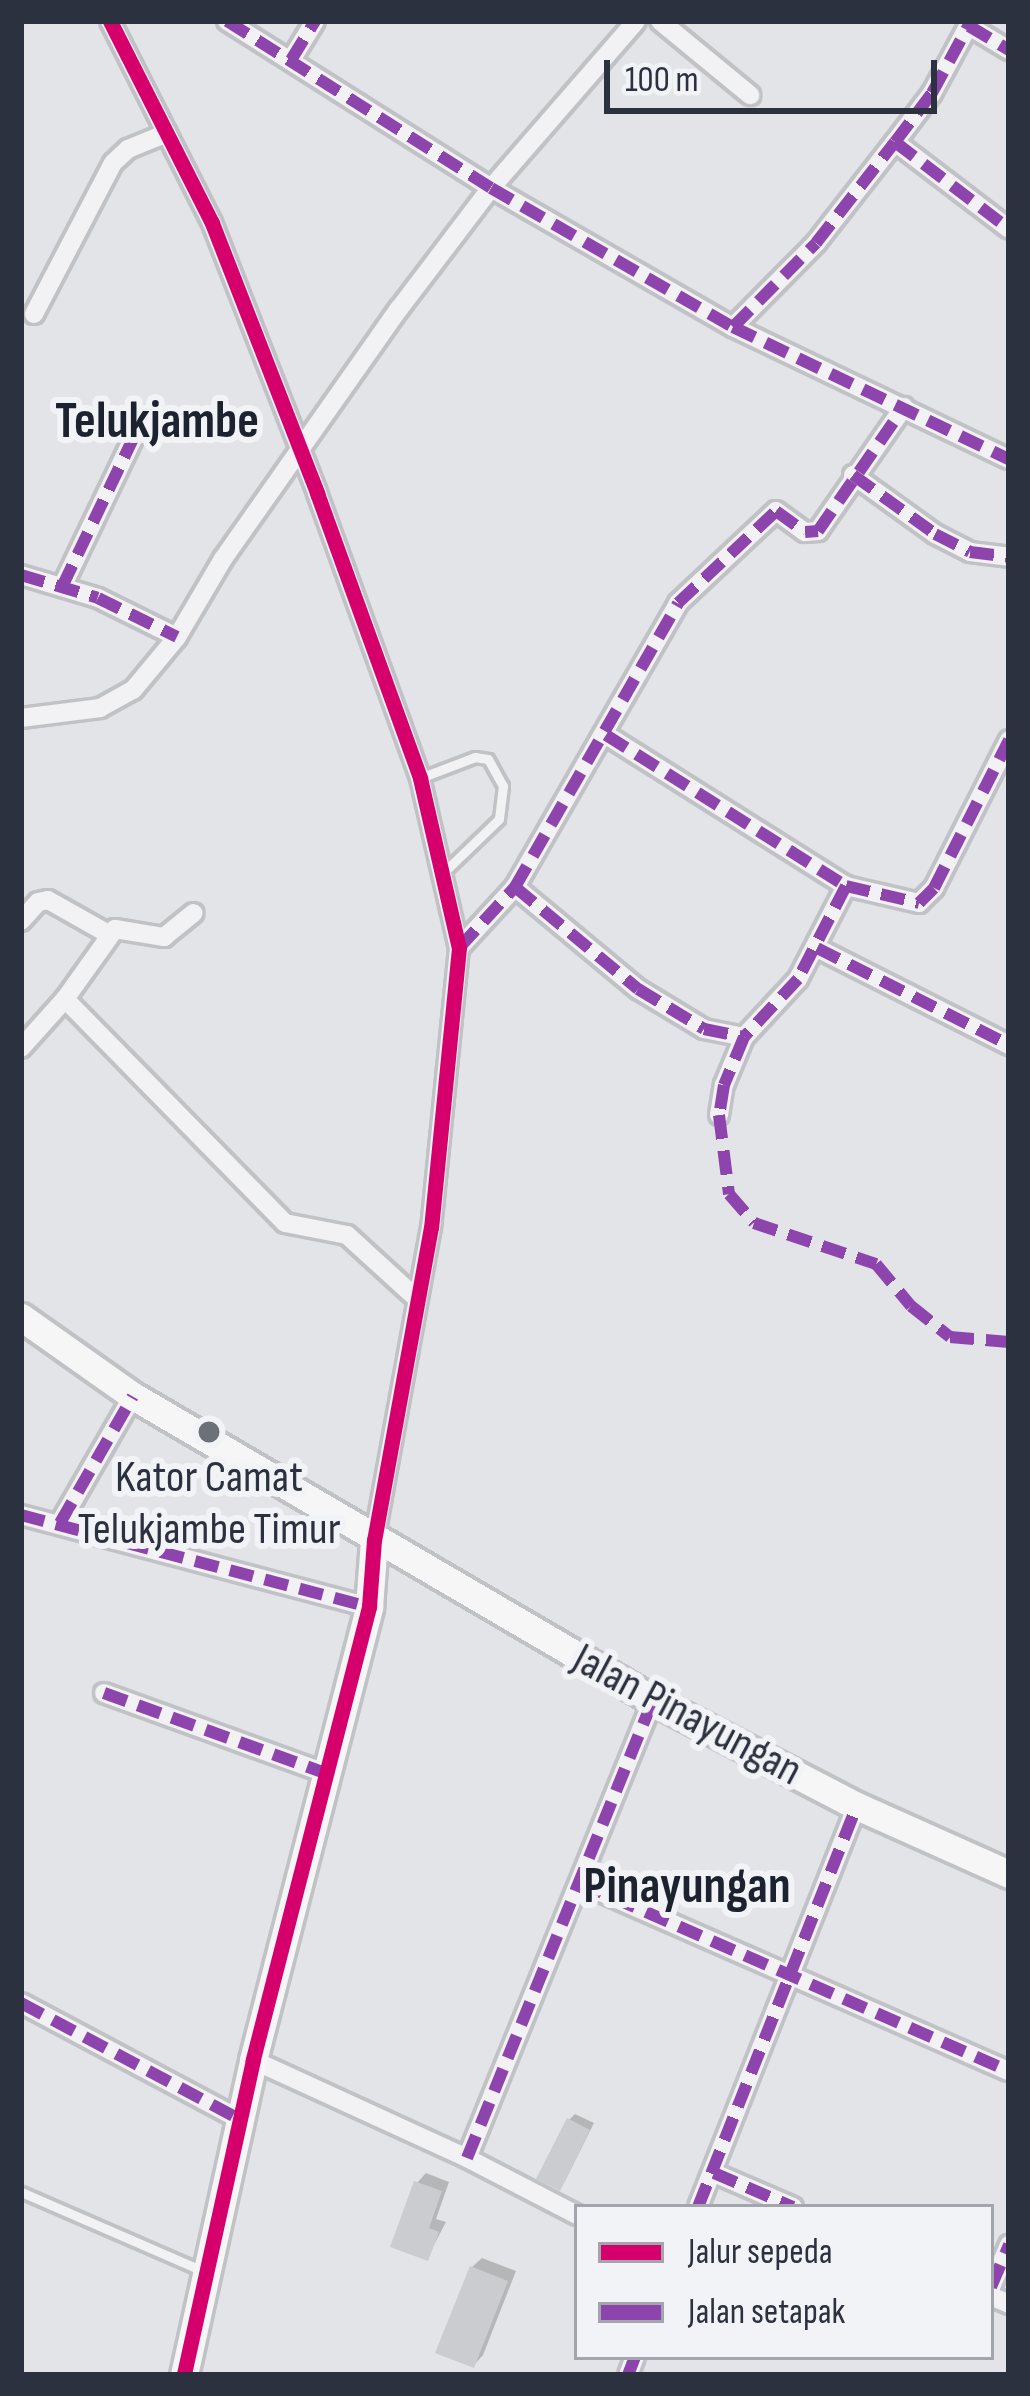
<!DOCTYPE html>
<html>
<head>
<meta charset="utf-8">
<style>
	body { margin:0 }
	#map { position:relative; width:1030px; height:2396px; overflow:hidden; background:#e2e4e7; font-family:"Sofia Sans Condensed",sans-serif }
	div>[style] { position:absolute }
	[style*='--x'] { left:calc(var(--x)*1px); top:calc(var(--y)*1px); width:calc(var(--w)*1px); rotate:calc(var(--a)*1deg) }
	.shadow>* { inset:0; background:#0003 }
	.building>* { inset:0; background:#cbcccf }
	.roads { filter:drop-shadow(3px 0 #c1c2c5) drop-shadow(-3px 0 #c1c2c5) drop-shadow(0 3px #c1c2c5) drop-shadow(0 -3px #c1c2c5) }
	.lane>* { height:9px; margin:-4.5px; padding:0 4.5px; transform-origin:4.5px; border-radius:4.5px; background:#f2f2f4 }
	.street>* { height:18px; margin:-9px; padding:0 9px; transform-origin:9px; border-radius:9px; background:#f2f2f4 }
	.secondary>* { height:27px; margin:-13.5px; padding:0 13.5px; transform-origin:13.5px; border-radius:13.5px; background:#f6f6f6 }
	.quiet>* { height:12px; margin-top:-6px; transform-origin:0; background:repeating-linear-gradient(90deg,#8e44ad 0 24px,transparent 0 36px) }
	.cycleway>* { height:15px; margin:-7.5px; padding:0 7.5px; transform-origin:7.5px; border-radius:7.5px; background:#d6006c }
	.dots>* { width:33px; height:33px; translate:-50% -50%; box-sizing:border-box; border:6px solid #f1f3f6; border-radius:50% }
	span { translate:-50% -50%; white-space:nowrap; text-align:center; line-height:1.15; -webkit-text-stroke:12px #f1f3f6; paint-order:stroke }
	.poi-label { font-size:45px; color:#2b313e }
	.street-label { font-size:45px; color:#2b313e }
	.quarter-label { font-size:51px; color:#1d222f; font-weight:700 }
	.frame { position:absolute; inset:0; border:24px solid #2b313e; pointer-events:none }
	.legend { position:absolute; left:574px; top:2204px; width:420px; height:156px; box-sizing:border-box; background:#f1f3f6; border:3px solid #a2a5ac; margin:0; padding:15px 21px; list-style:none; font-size:36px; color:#2b313e }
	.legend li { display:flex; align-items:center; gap:24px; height:60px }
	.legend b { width:60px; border:3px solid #a2a5ac }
	.scale { position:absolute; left:604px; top:60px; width:333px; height:54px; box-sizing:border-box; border:6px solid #2b313e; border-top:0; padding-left:15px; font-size:36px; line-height:42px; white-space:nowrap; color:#2b313e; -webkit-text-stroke:9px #f1f3f6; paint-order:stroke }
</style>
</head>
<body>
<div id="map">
	<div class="shadow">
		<i style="clip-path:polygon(575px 2114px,594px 2123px,565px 2181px,569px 2120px)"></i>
		<i style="clip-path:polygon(426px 2173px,449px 2182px,436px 2219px,446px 2222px,427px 2258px,417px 2183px)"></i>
		<i style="clip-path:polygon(482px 2258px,516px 2271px,483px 2355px,474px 2365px,472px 2267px)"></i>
	</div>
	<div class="building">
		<i style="clip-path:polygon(567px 2118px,590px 2130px,560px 2191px,536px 2179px)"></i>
		<i style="clip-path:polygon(414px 2181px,442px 2191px,429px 2228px,439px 2232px,428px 2261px,390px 2247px)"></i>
		<i style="clip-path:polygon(470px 2266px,508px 2281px,474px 2368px,435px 2353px)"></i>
	</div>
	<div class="roads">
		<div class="lane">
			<i style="--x:420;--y:778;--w:59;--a:-20.9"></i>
			<i style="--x:475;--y:757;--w:13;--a:9"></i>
			<i style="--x:488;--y:759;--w:31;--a:61"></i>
			<i style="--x:503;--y:786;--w:33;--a:97"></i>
			<i style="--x:499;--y:819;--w:75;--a:136.1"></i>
			<i style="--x:21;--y:2192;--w:198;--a:23.5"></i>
		</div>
		<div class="street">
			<i style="--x:110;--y:21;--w:226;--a:63.2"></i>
			<i style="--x:212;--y:223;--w:290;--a:68.7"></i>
			<i style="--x:317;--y:493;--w:303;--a:70.1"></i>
			<i style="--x:420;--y:778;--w:174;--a:77.1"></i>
			<i style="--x:459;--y:948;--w:280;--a:95.7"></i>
			<i style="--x:431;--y:1227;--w:318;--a:100.3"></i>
			<i style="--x:227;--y:21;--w:312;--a:32.3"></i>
			<i style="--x:491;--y:188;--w:279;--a:29.9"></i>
			<i style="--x:733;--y:327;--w:306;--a:25.6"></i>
			<i style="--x:660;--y:21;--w:117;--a:39.4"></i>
			<i style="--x:969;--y:26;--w:47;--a:31"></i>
			<i style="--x:291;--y:60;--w:46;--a:-58.4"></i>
			<i style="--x:895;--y:142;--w:143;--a:37.3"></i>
			<i style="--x:34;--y:314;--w:170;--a:-62.4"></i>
			<i style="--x:113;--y:163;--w:21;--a:-43"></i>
			<i style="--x:128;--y:149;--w:42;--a:-22.3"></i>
			<i style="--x:733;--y:327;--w:118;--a:-45.3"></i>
			<i style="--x:816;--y:243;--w:128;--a:-52"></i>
			<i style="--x:895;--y:142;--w:61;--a:-52.9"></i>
			<i style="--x:932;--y:93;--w:82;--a:-61.6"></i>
			<i style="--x:853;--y:475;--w:101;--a:35.7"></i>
			<i style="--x:935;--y:534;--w:39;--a:27"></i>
			<i style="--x:970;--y:552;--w:39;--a:7"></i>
			<i style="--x:21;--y:575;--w:80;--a:16.6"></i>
			<i style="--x:98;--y:598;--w:88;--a:26.3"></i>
			<i style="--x:62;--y:587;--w:183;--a:-64.4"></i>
			<i style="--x:21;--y:718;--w:80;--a:-7.2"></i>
			<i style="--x:100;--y:708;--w:38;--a:-29"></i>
			<i style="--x:133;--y:690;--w:69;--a:-50.3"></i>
			<i style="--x:177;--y:637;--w:91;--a:-59.5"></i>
			<i style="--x:223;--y:559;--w:306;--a:-54.9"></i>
			<i style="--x:399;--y:309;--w:152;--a:-52.8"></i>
			<i style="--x:491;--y:188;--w:221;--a:-49"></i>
			<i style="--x:606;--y:735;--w:284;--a:32.2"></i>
			<i style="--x:846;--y:886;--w:75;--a:13.1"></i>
			<i style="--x:919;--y:903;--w:21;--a:-45"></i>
			<i style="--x:934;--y:888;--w:166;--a:-63.1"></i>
			<i style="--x:515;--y:887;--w:160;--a:39.7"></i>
			<i style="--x:638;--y:989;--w:77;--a:31.2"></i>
			<i style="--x:704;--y:1029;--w:41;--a:11.3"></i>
			<i style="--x:21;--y:921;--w:25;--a:-48"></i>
			<i style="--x:38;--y:902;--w:10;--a:-11"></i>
			<i style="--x:48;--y:900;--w:71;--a:29.4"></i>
			<i style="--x:459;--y:948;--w:83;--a:-47.4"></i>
			<i style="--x:515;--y:887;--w:327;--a:-60.1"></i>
			<i style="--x:678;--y:603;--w:134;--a:-43.2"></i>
			<i style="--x:776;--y:511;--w:36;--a:36"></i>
			<i style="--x:805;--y:532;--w:13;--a:-4"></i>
			<i style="--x:818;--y:531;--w:151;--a:-55.3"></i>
			<i style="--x:817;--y:948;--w:215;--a:26.8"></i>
			<i style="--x:65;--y:999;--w:314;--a:45.5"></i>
			<i style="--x:285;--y:1223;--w:63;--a:11"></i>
			<i style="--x:347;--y:1235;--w:93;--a:42.4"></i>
			<i style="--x:21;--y:1048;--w:66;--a:-48.1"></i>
			<i style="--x:65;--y:999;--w:86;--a:-54.5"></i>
			<i style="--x:115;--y:929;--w:50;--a:9.3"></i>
			<i style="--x:164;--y:937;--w:38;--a:-39"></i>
			<i style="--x:719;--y:1115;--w:30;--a:-81"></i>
			<i style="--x:724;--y:1085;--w:52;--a:-67.4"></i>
			<i style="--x:744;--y:1037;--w:79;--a:-47"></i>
			<i style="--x:798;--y:979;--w:105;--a:-62.7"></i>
			<i style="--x:21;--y:1515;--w:360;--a:14.8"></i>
			<i style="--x:60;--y:1523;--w:146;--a:-60.1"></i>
			<i style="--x:104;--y:1693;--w:238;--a:19.9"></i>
			<i style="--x:580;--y:1883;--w:468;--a:23.7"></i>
			<i style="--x:21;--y:2003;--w:247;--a:28"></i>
			<i style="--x:253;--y:2060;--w:235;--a:24.6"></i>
			<i style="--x:467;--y:2158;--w:124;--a:27.4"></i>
			<i style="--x:467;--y:2158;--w:494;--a:-67.9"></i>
			<i style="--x:714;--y:2173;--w:86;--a:23.3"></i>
			<i style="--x:698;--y:2207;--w:431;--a:-68.4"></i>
			<i style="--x:991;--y:2287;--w:46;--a:-66.8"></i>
			<i style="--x:991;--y:2296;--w:20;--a:24"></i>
			<i style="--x:628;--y:2375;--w:19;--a:-69"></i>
		</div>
		<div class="secondary">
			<i style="--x:21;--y:1317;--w:137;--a:35.2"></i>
			<i style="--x:133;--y:1396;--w:602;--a:30.31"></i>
			<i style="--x:653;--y:1700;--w:230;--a:27.5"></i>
			<i style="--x:857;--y:1806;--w:167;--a:24.1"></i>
			<i style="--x:184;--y:2375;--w:322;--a:-77.6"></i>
			<i style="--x:253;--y:2060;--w:468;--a:-75.6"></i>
			<i style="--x:369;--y:1607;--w:67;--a:-85.7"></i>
		</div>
	</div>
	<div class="quiet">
		<i style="--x:227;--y:21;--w:312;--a:32.3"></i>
		<i style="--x:491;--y:188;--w:279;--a:29.9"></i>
		<i style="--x:733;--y:327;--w:306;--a:25.6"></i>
		<i style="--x:969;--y:26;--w:47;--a:31"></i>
		<i style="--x:291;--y:60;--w:46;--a:-58.4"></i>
		<i style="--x:895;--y:142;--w:143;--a:37.3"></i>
		<i style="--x:733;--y:327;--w:118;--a:-45.3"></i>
		<i style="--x:816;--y:243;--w:128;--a:-52"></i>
		<i style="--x:895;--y:142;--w:61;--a:-52.9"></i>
		<i style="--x:932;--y:93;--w:82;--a:-61.6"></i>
		<i style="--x:853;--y:475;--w:101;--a:35.7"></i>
		<i style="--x:935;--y:534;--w:39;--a:27"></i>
		<i style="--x:970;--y:552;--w:39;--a:7"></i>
		<i style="--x:21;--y:575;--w:80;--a:16.6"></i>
		<i style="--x:98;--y:598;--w:88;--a:26.3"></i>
		<i style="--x:62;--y:587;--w:183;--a:-64.4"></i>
		<i style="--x:606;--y:735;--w:284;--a:32.2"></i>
		<i style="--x:846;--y:886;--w:75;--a:13.1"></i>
		<i style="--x:919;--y:903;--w:21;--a:-45"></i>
		<i style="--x:934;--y:888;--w:166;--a:-63.1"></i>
		<i style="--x:846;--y:886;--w:105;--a:117.3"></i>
		<i style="--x:798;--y:979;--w:79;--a:133"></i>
		<i style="--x:744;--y:1037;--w:52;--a:112.6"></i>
		<i style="--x:724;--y:1085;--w:30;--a:99"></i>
		<i style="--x:719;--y:1115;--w:80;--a:82.8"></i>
		<i style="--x:729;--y:1194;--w:38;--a:49"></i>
		<i style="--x:754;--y:1223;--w:129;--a:18.6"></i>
		<i style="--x:876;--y:1264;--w:55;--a:50.2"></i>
		<i style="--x:911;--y:1306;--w:50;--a:38.5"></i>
		<i style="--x:950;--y:1337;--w:59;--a:4.8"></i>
		<i style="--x:515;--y:887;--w:160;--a:39.7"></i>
		<i style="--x:638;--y:989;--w:77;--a:31.2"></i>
		<i style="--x:704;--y:1029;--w:41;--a:11.3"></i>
		<i style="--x:459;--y:948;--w:83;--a:-47.4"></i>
		<i style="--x:515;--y:887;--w:327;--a:-60.1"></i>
		<i style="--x:678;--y:603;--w:134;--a:-43.2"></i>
		<i style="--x:776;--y:511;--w:36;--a:36"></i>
		<i style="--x:805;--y:532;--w:13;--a:-4"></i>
		<i style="--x:818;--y:531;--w:151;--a:-55.3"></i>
		<i style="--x:817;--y:948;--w:215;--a:26.8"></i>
		<i style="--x:21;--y:1515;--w:360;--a:14.8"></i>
		<i style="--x:60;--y:1523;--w:146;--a:-60.1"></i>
		<i style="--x:104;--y:1693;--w:238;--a:19.9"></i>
		<i style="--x:580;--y:1883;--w:468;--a:23.7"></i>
		<i style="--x:21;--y:2003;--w:247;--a:28"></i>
		<i style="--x:467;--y:2158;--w:494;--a:-67.9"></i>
		<i style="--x:714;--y:2173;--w:86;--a:23.3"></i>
		<i style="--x:698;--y:2207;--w:431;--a:-68.4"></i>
		<i style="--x:991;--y:2287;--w:46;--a:-66.8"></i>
		<i style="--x:628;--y:2375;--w:19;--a:-69"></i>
	</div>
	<div class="cycleway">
		<i style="--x:110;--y:21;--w:226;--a:63.2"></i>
		<i style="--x:212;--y:223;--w:290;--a:68.7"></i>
		<i style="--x:317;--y:493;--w:303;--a:70.1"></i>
		<i style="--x:420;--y:778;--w:174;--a:77.1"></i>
		<i style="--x:459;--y:948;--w:280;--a:95.7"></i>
		<i style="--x:431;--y:1227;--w:318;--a:100.3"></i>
		<i style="--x:374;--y:1540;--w:67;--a:94.3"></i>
		<i style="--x:369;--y:1607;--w:468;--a:104.4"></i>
		<i style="--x:253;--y:2060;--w:322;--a:102.4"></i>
	</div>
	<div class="dots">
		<i style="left:209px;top:1432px;background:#6b7079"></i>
	</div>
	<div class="poi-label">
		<span style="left:209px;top:1504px">Kator Camat<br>Telukjambe Timur</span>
	</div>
	<div class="street-label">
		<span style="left:687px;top:1715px;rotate:28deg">Jalan Pinayungan</span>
	</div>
	<div class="quarter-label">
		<span style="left:157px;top:422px">Telukjambe</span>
		<span style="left:687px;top:1887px">Pinayungan</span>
	</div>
	<div class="frame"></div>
	<ul class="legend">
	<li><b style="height:15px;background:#d6006c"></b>Jalur sepeda</li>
	<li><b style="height:15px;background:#8e44ad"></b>Jalan setapak</li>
	</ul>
	<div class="scale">100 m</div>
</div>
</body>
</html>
